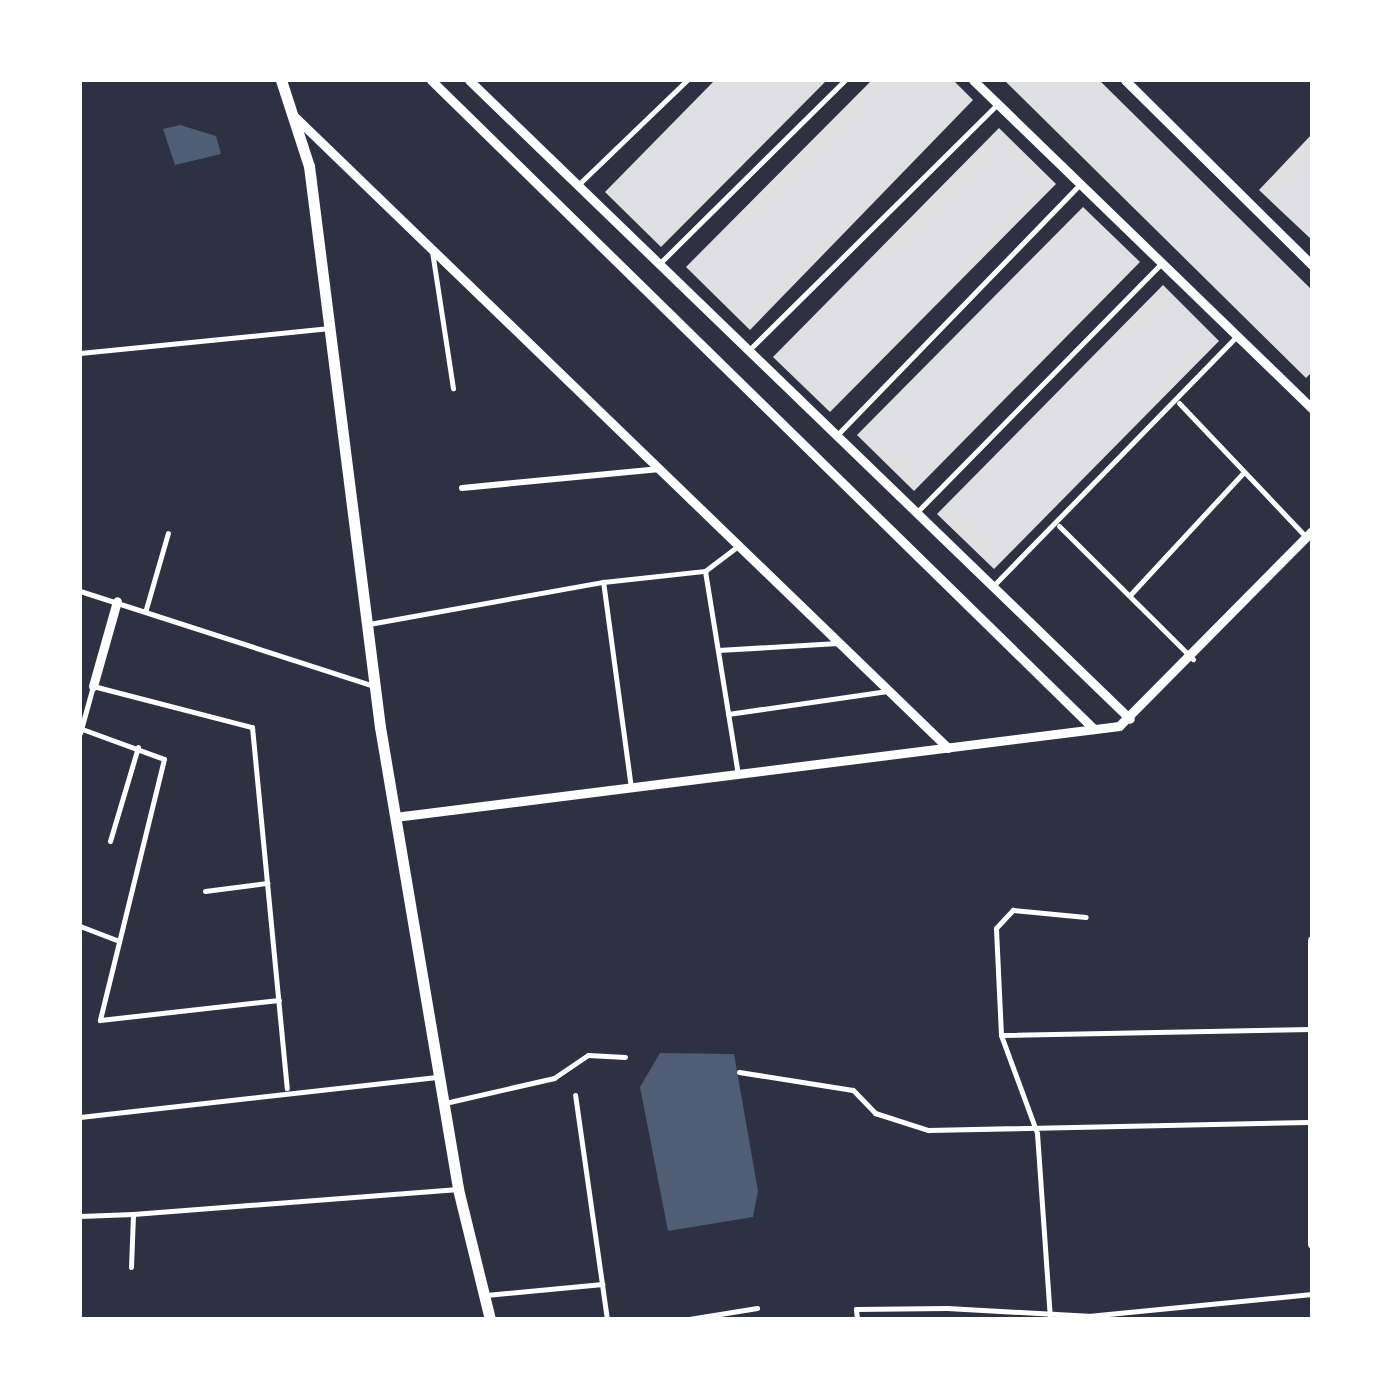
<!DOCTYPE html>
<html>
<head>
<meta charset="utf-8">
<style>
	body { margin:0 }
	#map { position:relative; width:1392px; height:1399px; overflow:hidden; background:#2d3142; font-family:Rubik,sans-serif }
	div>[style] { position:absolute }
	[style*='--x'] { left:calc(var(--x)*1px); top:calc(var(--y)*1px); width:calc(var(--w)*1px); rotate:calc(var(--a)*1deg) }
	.water>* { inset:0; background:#4f5d75 }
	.building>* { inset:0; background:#e0e0e3 }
	.service>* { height:5px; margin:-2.5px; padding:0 2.5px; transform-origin:2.5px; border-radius:2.5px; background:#fff }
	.pedestrian>* { height:6px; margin:-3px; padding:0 3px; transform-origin:3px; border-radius:3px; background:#fff }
	.minor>* { height:9px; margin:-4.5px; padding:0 4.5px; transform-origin:4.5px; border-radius:4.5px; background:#fff }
	.tertiary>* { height:11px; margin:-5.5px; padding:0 5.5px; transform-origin:5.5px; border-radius:5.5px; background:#fff }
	span { translate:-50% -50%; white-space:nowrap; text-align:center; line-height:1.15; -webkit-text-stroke:9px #fff; paint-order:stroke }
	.frame { position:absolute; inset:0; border:82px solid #fff; pointer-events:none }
</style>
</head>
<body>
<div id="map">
	<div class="water">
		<i style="clip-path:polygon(180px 125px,216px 136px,221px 154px,175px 165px,163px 129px)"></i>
		<i style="clip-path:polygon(660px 1053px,734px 1054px,758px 1191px,753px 1217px,668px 1231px,640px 1087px)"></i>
	</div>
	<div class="building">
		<i style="clip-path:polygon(715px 80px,827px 80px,661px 247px,605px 192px)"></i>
		<i style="clip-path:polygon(872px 80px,953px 80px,973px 100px,750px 330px,686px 267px)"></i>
		<i style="clip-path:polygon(1004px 80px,1099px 80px,1312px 290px,1312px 372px,1306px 378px)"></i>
		<i style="clip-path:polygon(999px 128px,1056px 184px,830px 412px,773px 357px)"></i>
		<i style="clip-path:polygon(1312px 134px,1312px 240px,1259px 190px)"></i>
		<i style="clip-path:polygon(1083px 207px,1140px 262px,914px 491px,857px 435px)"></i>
		<i style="clip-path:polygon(1163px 285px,1219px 341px,994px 569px,937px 514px)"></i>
	</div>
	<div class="service">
		<i style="--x:579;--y:184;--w:150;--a:-43.9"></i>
		<i style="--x:432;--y:251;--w:139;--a:81.3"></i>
		<i style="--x:659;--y:264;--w:262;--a:-44.7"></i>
		<i style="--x:750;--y:349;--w:349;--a:-44.7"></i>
		<i style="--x:80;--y:353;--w:251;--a:-5.7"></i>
		<i style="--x:1179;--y:403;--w:185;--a:46.5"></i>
		<i style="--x:838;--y:434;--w:348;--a:-45.9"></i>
		<i style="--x:916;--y:513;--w:351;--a:-45.5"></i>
		<i style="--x:1059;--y:526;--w:189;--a:44.8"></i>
		<i style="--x:705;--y:571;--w:206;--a:80.8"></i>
		<i style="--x:992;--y:587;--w:351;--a:-45.7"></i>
		<i style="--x:80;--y:591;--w:306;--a:17.9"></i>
		<i style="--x:1130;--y:595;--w:166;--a:-47.2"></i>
		<i style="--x:146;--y:609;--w:79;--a:-73.9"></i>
		<i style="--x:369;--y:624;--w:238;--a:-10.2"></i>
		<i style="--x:718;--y:650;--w:120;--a:-3.3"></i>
		<i style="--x:728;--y:714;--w:161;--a:-8.2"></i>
		<i style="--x:82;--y:729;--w:87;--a:20.1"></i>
		<i style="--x:164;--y:759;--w:269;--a:103.8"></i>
		<i style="--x:100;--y:1020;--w:180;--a:-6.4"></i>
		<i style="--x:80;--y:733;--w:49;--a:-74.5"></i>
		<i style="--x:93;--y:686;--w:164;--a:14.5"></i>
		<i style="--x:252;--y:727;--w:363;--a:84.5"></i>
		<i style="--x:631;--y:788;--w:208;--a:-97.7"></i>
		<i style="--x:603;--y:582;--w:103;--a:-6.2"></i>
		<i style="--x:705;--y:571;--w:41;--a:-37.1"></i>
		<i style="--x:110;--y:841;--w:98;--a:-73.4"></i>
		<i style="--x:205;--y:891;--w:63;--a:-7.4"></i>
		<i style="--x:80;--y:926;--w:39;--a:21"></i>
		<i style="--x:1001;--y:1035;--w:311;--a:-1.1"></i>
		<i style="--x:739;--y:1072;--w:115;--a:9"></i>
		<i style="--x:853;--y:1090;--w:32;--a:46"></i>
		<i style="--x:875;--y:1113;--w:56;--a:17.8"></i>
		<i style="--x:928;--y:1130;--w:380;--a:-1.2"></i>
		<i style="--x:445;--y:1103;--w:112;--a:-12.9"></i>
		<i style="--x:554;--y:1078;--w:41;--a:-34.1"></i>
		<i style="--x:588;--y:1055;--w:37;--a:3"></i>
		<i style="--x:80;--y:1117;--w:359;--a:-6.4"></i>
		<i style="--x:80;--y:1216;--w:53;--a:-2.2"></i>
		<i style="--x:131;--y:1267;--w:53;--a:-87.8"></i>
		<i style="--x:133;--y:1214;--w:323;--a:-4.4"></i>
		<i style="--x:602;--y:1284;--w:35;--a:82"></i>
		<i style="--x:486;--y:1295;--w:117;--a:-5.4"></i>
		<i style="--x:602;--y:1284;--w:191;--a:-98.1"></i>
		<i style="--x:689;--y:1319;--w:69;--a:-9.2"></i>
		<i style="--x:857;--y:1319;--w:10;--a:-96"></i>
		<i style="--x:856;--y:1309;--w:91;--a:-0.6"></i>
		<i style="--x:947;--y:1308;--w:141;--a:3.2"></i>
		<i style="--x:1088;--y:1316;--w:225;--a:-5.6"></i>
		<i style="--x:1050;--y:1319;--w:186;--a:-94"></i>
		<i style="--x:1037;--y:1133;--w:104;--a:-110.2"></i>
		<i style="--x:1001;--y:1035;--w:107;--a:-92.7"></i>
		<i style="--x:996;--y:928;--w:25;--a:-47"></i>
		<i style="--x:1013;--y:910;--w:73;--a:5.5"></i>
	</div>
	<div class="pedestrian">
		<i style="--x:462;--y:488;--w:199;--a:-5.5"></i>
	</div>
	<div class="minor">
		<i style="--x:431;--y:80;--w:928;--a:44.39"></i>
		<i style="--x:469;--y:80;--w:919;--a:44.03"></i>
		<i style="--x:973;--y:80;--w:472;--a:44.1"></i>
		<i style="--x:1125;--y:80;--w:263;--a:44.7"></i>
		<i style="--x:295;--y:117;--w:908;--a:44.02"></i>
		<i style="--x:93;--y:686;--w:88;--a:-74.2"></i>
		<i style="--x:395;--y:817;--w:730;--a:-7.16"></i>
		<i style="--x:1119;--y:726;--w:274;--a:-45.3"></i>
		<i style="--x:1312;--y:940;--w:304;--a:90"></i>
	</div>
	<div class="tertiary">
		<i style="--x:281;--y:80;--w:90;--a:72"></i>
		<i style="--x:309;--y:166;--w:565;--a:82.79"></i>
		<i style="--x:380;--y:727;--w:469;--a:80.4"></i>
		<i style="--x:458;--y:1189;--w:134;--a:76.2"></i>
	</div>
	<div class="frame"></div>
</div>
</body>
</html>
